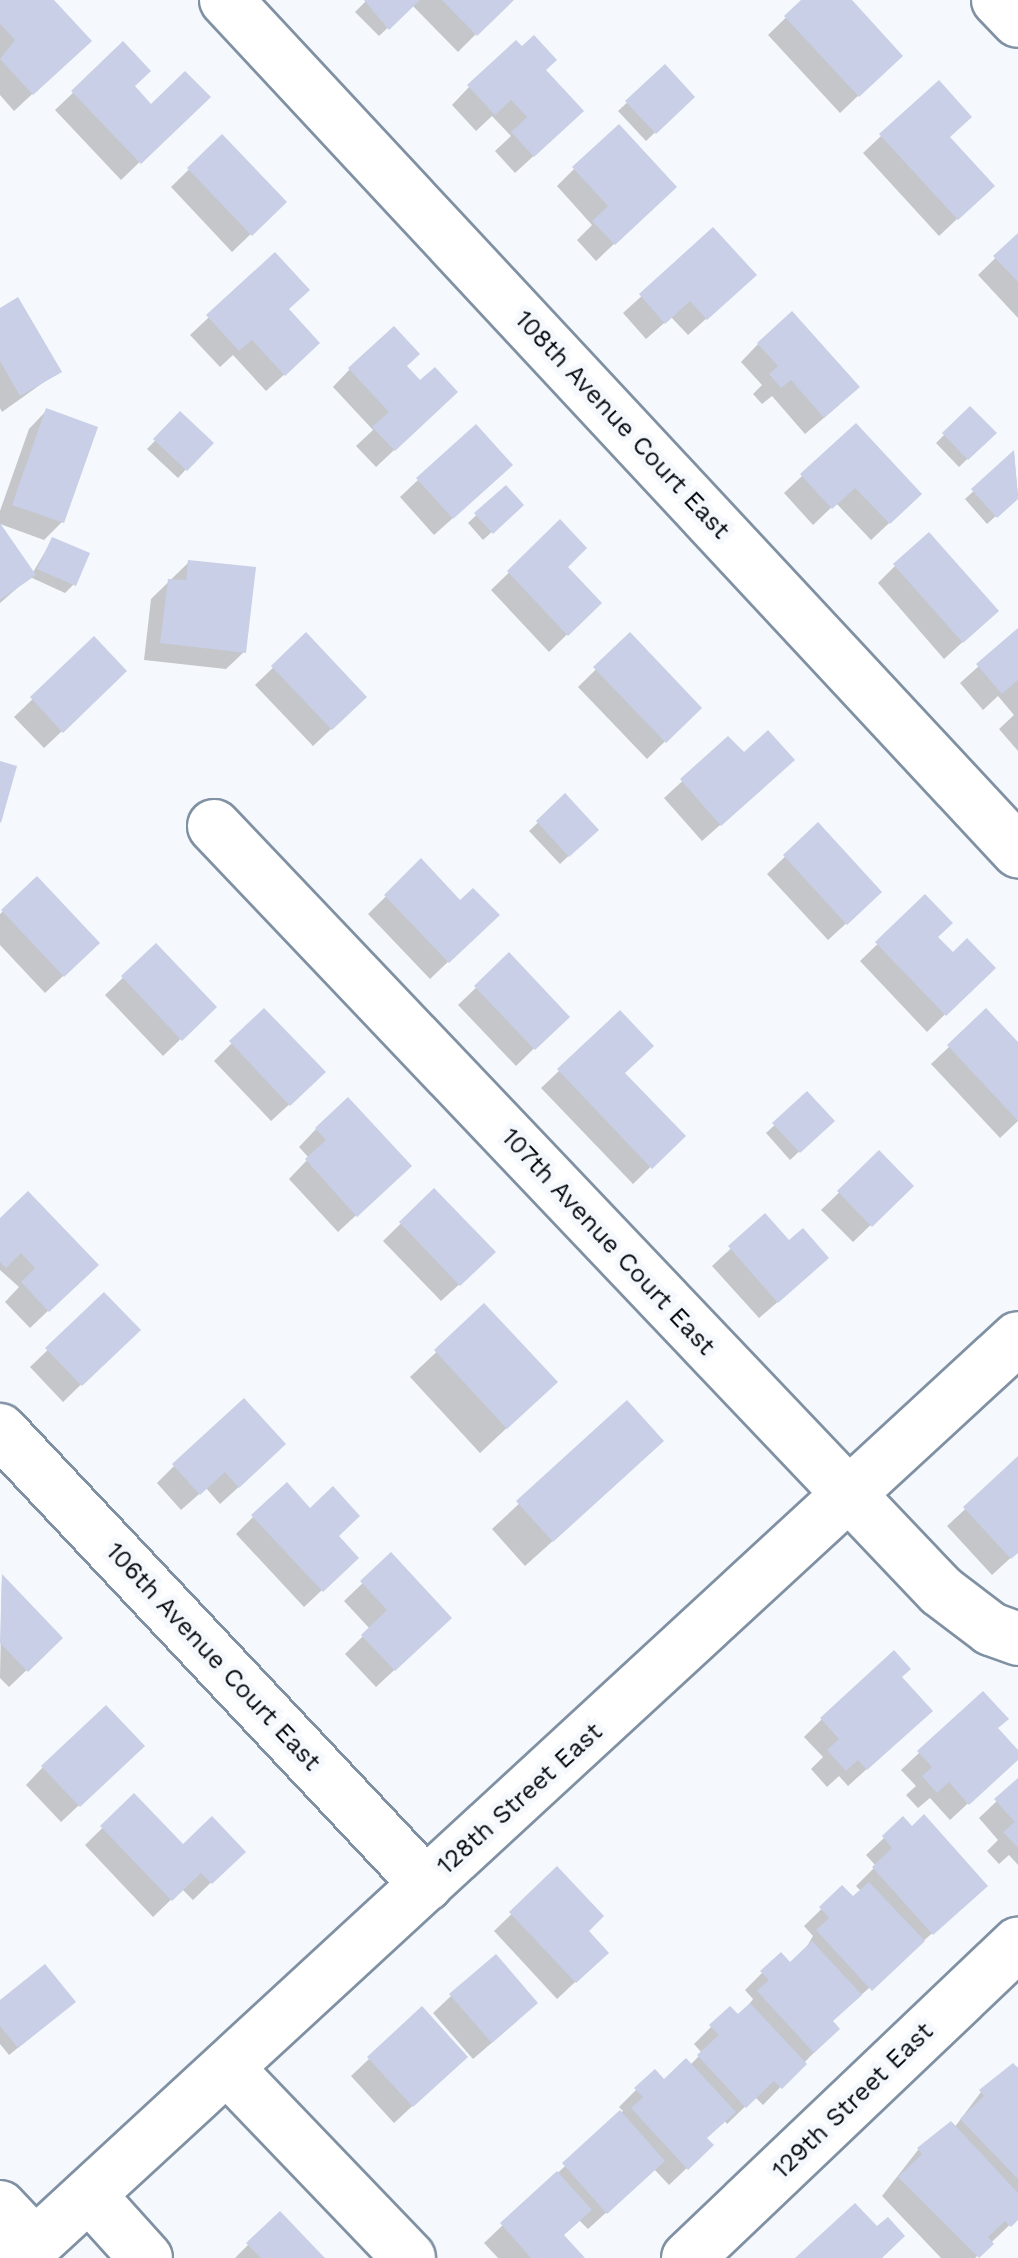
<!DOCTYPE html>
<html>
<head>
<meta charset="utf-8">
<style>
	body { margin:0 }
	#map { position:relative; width:1018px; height:2258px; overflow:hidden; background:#f5f8fc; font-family:"Work Sans",sans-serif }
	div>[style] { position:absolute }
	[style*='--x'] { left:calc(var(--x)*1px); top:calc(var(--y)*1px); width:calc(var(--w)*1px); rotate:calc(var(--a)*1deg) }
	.shadow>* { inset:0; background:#0003 }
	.building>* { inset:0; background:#c8cfe6 }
	.roads { filter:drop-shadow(2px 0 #8091a3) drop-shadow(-2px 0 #8091a3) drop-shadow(0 2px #8091a3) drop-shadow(0 -2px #8091a3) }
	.minor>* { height:52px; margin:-26px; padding:0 26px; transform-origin:26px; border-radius:26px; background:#fff }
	span { translate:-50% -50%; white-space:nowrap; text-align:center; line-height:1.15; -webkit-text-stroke:10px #f5f8fc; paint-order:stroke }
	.street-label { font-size:25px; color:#070d13 }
</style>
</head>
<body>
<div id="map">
	<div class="shadow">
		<i style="clip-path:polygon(0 0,51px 0,71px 58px,14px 111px,0 95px)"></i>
		<i style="clip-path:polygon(367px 0,507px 0,508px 2px,458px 52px,412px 5px,379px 36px,355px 12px)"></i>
		<i style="clip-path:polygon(804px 0,848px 0,882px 73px,840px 113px,768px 35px)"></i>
		<i style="clip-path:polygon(123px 45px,132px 87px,151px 107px,207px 97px,121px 180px,55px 110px)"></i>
		<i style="clip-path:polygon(664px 68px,692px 97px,646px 141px,618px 111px)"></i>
		<i style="clip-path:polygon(543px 71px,563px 129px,515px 173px,495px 151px,511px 136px,492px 116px,476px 131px,452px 105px,469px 87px)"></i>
		<i style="clip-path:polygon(881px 136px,947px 138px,974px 203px,939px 236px,863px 153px)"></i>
		<i style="clip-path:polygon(222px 137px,284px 202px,232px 252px,171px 187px)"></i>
		<i style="clip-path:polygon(574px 169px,656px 204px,596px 261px,577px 240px,592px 225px,557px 186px)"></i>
		<i style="clip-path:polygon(713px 231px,736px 292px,688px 335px,671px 317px,646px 339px,623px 313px)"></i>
		<i style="clip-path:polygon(1018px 236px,1018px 318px,978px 275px)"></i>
		<i style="clip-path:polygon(275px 255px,299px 361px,266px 391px,233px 355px,220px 367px,190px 335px)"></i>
		<i style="clip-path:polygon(0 311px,58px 372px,2px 412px,0 408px)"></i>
		<i style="clip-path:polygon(758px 344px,839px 405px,805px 434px,772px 396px,762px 404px,753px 394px,762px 385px,741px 362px)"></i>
		<i style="clip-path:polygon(404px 367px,437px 410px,376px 467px,356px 446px,373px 430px,333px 387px,350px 369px)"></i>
		<i style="clip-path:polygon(970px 409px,994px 433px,959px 467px,936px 443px)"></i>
		<i style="clip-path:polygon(46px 411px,62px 522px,44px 540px,0 524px,0 511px,29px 429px)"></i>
		<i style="clip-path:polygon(180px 415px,210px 443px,178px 478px,147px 449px)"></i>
		<i style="clip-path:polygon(855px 426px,901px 512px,871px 540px,836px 503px,813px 525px,784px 493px)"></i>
		<i style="clip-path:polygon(1014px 454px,1018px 496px,987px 524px,965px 499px)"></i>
		<i style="clip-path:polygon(418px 480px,492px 483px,434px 535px,400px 497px)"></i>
		<i style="clip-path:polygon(505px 488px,521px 505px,483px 540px,468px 523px)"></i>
		<i style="clip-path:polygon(560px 523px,565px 568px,599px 603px,549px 652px,491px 590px)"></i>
		<i style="clip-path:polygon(0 528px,32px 574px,52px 540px,74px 584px,65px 593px,30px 577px,0 603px)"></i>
		<i style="clip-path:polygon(189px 562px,244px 652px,226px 669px,144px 660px,151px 599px)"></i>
		<i style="clip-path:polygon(895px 566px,978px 628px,944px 659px,878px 583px)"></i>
		<i style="clip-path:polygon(1018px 631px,1018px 751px,999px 729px,1014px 715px,998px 696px,983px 710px,960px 683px)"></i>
		<i style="clip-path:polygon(306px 636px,347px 714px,313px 746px,255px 685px)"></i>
		<i style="clip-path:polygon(630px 636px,699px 708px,647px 759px,578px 687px)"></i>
		<i style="clip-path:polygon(94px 640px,107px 689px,44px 748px,14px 717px)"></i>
		<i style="clip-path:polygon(728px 739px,774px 777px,702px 841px,664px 798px)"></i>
		<i style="clip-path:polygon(565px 797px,596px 830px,560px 864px,529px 831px)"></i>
		<i style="clip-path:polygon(818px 825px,862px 909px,828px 940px,767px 874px)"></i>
		<i style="clip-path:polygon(421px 862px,460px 903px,497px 915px,430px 979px,368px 914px)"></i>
		<i style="clip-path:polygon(37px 880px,79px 961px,45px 993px,0 945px,0 914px)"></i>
		<i style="clip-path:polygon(925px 898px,935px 938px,952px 956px,992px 968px,927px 1032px,860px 961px)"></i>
		<i style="clip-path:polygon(156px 946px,214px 1007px,163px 1056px,105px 995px)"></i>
		<i style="clip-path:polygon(509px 956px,567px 1016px,516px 1066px,458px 1005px)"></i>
		<i style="clip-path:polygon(264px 1011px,305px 1090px,271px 1121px,214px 1061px)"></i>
		<i style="clip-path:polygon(620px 1013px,622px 1074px,682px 1136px,633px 1184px,541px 1088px)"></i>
		<i style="clip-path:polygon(1018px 1046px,1018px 1121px,1000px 1138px,931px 1064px,949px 1047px)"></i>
		<i style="clip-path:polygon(807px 1095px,832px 1121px,790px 1160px,766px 1133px)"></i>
		<i style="clip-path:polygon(316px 1129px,391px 1183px,338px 1232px,289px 1179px,309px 1158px,299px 1147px)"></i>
		<i style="clip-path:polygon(879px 1154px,911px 1186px,853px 1242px,821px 1210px)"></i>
		<i style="clip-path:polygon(434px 1191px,475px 1270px,441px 1301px,383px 1241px)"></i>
		<i style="clip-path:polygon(765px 1217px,809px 1275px,759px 1318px,712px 1266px)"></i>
		<i style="clip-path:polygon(0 1221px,96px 1265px,30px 1328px,5px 1302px,19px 1287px,0 1270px)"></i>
		<i style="clip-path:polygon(104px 1296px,137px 1330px,63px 1402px,30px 1367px)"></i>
		<i style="clip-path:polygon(484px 1307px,528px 1408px,480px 1453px,410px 1377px)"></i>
		<i style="clip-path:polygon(626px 1404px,635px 1467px,525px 1566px,492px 1529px)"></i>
		<i style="clip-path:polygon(1018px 1460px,1018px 1551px,992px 1575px,947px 1526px)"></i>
		<i style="clip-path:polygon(266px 1462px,220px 1504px,206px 1488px,181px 1510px,157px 1483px,174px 1466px)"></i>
		<i style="clip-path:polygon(253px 1517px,336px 1536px,338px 1575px,304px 1607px,236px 1534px)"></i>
		<i style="clip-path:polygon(391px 1556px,432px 1635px,376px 1687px,345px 1654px,370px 1629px,344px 1601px)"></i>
		<i style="clip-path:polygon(2px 1577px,60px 1638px,9px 1687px,0 1678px)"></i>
		<i style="clip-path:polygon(899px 1677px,912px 1728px,848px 1786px,839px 1776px,827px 1787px,811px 1769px,823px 1757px,804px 1737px,822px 1719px)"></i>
		<i style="clip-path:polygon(996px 1729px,1018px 1757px,950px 1820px,930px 1798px,918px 1808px,906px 1795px,916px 1786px,901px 1770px,919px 1753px)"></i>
		<i style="clip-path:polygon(124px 1763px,61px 1822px,26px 1785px,43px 1767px)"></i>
		<i style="clip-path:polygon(1018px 1781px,1018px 1865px,1009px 1855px,999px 1864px,987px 1851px,998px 1840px,979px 1818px)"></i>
		<i style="clip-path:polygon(134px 1797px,183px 1848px,242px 1852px,193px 1900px,182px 1889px,153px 1917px,85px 1845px)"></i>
		<i style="clip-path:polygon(903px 1820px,967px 1903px,830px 2022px,837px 2029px,763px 2105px,755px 2097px,727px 2124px,724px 2120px,704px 2139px,711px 2145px,669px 2185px,654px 2169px,588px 2229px,579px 2220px,561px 2236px,581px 2258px,498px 2258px,484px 2243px,623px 2111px,619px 2107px,654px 2072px,664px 2082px,689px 2066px,702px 2053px,694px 2044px,729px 2009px,738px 2018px,743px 2013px,753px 1999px,745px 1990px,762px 1973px,790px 1965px,803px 1953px,813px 1936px,804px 1926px,842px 1889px,853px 1900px,862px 1892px,856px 1886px,876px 1866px,866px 1855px)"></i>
		<i style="clip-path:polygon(557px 1870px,585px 1931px,588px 1970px,557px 1999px,494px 1931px)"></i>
		<i style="clip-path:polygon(451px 1996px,517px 2021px,473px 2059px,433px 2013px)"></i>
		<i style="clip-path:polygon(0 2003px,65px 2010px,9px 2055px,0 2044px)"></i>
		<i style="clip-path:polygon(369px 2059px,447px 2074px,394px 2123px,351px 2076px)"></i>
		<i style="clip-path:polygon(1018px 2067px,1018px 2217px,975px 2258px,941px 2258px,882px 2196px,918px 2150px,954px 2128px,981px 2092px)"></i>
		<i style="clip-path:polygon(248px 2245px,321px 2258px,235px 2258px)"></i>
	</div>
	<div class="building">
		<i style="clip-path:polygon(0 0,54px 0,92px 41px,33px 95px,0 59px,15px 40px,0 24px)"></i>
		<i style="clip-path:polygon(364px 0,420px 0,389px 30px)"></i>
		<i style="clip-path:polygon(442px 0,514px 0,477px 36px)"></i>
		<i style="clip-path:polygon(801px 0,852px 0,903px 56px,859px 97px,784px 16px)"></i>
		<i style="clip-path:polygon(534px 35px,557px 60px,546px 70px,584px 111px,534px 157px,511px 132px,527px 117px,511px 100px,495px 115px,467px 85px,516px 40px,522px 46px)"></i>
		<i style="clip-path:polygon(123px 41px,151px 71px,135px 86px,151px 104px,185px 71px,211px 97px,141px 164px,71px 91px)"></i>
		<i style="clip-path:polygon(665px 64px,695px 97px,656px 134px,625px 101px)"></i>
		<i style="clip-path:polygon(939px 80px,972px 117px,950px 137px,995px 186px,958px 220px,879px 134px)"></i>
		<i style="clip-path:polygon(619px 124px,677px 187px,615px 245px,592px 221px,608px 206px,572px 167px)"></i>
		<i style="clip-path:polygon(222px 134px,287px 202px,252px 236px,187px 168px)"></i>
		<i style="clip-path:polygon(713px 227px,757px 275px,707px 320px,690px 301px,665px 324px,639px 294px)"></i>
		<i style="clip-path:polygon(1018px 233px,1018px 282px,993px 256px)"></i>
		<i style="clip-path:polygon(275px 252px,310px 290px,289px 309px,320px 343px,285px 376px,252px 340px,239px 351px,206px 315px)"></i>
		<i style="clip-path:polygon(18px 297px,62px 372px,20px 396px,0 361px,0 308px)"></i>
		<i style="clip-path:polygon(792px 311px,860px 387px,824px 418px,791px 380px,781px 388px,769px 374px,778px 366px,757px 343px)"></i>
		<i style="clip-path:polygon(394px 326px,420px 354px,407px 366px,420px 380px,435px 367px,458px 392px,395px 451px,372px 427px,389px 412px,348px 368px)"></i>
		<i style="clip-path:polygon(970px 406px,997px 433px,968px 460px,942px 433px)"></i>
		<i style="clip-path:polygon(46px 408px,98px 427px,64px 523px,12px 505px)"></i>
		<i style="clip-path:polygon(180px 411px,214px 443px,187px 471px,153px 439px)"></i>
		<i style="clip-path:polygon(856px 423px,922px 494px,890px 524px,855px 488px,832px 509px,800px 474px)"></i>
		<i style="clip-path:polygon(476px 424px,513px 465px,453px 519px,416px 478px)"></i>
		<i style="clip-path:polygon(1014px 450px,1018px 499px,997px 518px,971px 489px)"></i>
		<i style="clip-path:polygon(506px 485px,524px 505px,493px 534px,474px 513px)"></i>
		<i style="clip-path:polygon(560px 519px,587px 548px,568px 567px,602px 603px,568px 636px,507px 571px)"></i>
		<i style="clip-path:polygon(0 523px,36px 575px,0 600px)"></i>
		<i style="clip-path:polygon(929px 532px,999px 611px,963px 643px,893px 564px)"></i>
		<i style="clip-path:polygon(52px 537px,90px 553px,76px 586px,37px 569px)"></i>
		<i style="clip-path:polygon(188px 560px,256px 567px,246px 653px,160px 643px,168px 579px,186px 580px)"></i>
		<i style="clip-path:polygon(1018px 628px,1018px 680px,1002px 694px,976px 664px)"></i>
		<i style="clip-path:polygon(306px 632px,367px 697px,332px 730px,271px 666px)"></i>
		<i style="clip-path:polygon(630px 632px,702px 708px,666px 743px,593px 667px)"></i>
		<i style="clip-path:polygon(94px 636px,127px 671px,63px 733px,30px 697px)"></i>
		<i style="clip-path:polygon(768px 730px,795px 760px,721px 826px,680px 779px,728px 736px,744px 752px)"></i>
		<i style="clip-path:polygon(0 761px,17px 766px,1px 823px,0 822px)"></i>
		<i style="clip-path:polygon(565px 793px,599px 830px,569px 857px,536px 821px)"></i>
		<i style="clip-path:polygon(818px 822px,882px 892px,847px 925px,783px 855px)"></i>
		<i style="clip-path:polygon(421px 858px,460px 900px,473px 888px,500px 915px,449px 963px,384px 895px)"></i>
		<i style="clip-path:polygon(37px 876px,100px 943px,64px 977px,1px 910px)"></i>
		<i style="clip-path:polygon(925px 894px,953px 923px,938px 937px,953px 952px,967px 938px,996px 968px,946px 1016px,875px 942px)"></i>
		<i style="clip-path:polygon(156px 943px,217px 1007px,182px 1041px,121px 976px)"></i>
		<i style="clip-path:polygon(509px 952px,570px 1017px,535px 1050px,474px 986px)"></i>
		<i style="clip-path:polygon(264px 1008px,326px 1072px,290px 1106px,229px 1041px)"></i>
		<i style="clip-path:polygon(986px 1008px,1018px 1042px,1018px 1121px,947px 1045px)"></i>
		<i style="clip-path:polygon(620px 1010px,654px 1046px,625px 1073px,686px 1136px,652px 1169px,557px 1069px)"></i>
		<i style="clip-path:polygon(807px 1091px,835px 1121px,800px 1153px,772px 1123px)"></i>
		<i style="clip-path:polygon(348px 1097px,412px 1166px,357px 1217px,305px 1159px,326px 1140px,315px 1128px)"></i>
		<i style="clip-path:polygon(879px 1150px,914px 1186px,872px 1227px,837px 1191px)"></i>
		<i style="clip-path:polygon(434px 1188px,496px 1252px,460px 1286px,399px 1222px)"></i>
		<i style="clip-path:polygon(28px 1191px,99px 1265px,49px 1312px,21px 1282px,35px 1268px,21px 1253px,6px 1268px,0 1262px,0 1218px)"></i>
		<i style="clip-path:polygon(765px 1213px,789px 1240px,803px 1228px,829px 1258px,778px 1303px,728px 1246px)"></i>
		<i style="clip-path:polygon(104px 1292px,141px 1330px,82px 1386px,45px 1348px)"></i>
		<i style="clip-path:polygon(484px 1303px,558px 1382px,507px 1429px,434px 1350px)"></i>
		<i style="clip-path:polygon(244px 1398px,286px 1444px,239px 1488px,225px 1472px,200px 1495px,172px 1464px)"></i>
		<i style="clip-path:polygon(627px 1400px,664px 1441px,553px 1542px,516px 1501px)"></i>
		<i style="clip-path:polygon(1018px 1456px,1018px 1553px,1011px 1559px,963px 1507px)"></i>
		<i style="clip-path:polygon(287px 1482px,310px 1508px,333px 1486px,360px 1516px,339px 1536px,359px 1558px,323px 1592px,251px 1515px)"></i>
		<i style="clip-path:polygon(391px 1552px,452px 1618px,395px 1671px,361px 1635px,387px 1610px,360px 1581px)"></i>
		<i style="clip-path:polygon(2px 1574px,63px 1638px,28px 1672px,0 1643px)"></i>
		<i style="clip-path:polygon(894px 1650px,911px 1669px,902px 1677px,933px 1711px,867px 1770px,858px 1760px,846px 1771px,827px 1750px,839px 1739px,820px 1718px)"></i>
		<i style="clip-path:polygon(983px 1691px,1009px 1719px,998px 1728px,1018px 1750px,1018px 1760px,969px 1805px,949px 1782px,937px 1793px,922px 1776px,932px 1767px,917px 1751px)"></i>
		<i style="clip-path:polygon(106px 1705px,145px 1746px,80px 1807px,41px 1766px)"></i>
		<i style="clip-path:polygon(1018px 1778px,1018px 1848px,1003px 1832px,1015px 1822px,994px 1799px)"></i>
		<i style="clip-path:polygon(134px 1793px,183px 1844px,212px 1816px,246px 1852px,212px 1884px,201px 1873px,172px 1901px,100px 1826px)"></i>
		<i style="clip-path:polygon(924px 1814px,988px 1886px,933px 1935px,872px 1867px,892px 1848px,882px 1836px,903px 1816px,912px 1826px)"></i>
		<i style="clip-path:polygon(557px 1866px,604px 1916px,589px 1931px,609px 1953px,576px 1983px,509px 1912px)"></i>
		<i style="clip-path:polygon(869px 1882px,925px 1941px,872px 1991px,816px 1930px,829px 1918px,819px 1907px,842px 1885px,853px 1896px)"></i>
		<i style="clip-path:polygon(812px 1941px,862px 1995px,833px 2021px,840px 2029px,814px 2053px,757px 1991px,769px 1980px,760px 1971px,781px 1952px,790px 1962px)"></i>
		<i style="clip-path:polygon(496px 1954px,538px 2003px,492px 2043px,449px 1994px)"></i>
		<i style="clip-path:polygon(45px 1964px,76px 2002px,18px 2048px,0 2026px,0 2000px)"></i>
		<i style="clip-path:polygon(750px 2003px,807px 2064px,782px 2089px,774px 2081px,746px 2108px,697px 2055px,719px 2035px,709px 2025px,730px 2006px,738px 2014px)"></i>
		<i style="clip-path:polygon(422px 2006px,468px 2057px,413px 2107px,367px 2057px)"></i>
		<i style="clip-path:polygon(686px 2058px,736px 2112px,707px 2138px,714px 2145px,688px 2170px,631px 2108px,643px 2097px,634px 2088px,655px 2069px,664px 2079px)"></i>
		<i style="clip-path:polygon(1013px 2063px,1018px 2068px,1018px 2179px,960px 2119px,984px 2096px,979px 2090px)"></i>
		<i style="clip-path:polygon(620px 2110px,665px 2161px,607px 2214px,562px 2163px)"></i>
		<i style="clip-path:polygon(951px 2121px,1018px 2193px,1018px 2220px,1011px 2227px,1005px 2221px,988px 2237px,994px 2244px,979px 2258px,898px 2177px,922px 2154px,917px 2148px)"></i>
		<i style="clip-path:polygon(557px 2171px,592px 2210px,564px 2235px,585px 2258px,531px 2258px,500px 2223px)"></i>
		<i style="clip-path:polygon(855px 2203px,877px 2226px,888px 2217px,905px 2236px,882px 2258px,795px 2258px)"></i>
		<i style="clip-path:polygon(280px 2211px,321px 2254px,325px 2258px,261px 2258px,246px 2243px)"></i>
	</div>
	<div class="roads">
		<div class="minor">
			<i style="--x:226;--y:0;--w:1163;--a:47.06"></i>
			<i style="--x:998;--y:0;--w:29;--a:46"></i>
			<i style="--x:214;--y:826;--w:1055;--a:46.46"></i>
			<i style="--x:941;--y:1591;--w:63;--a:37.2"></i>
			<i style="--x:991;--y:1629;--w:29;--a:20"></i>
			<i style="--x:0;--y:1430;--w:623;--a:46.82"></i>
			<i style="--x:227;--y:2068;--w:263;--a:46.2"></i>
			<i style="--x:89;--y:2195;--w:85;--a:47.9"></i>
			<i style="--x:0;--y:2207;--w:51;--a:46.6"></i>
			<i style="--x:20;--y:2258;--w:1357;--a:-42.67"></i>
			<i style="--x:688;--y:2258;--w:456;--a:-43.6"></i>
		</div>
	</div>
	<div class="street-label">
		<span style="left:622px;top:425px;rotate:47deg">108th Avenue Court East</span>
		<span style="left:608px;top:1242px;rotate:47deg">107th Avenue Court East</span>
		<span style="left:213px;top:1657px;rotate:47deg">106th Avenue Court East</span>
		<span style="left:520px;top:1799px;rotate:-42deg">128th Street East</span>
		<span style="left:853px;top:2101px;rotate:-44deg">129th Street East</span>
	</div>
</div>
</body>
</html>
